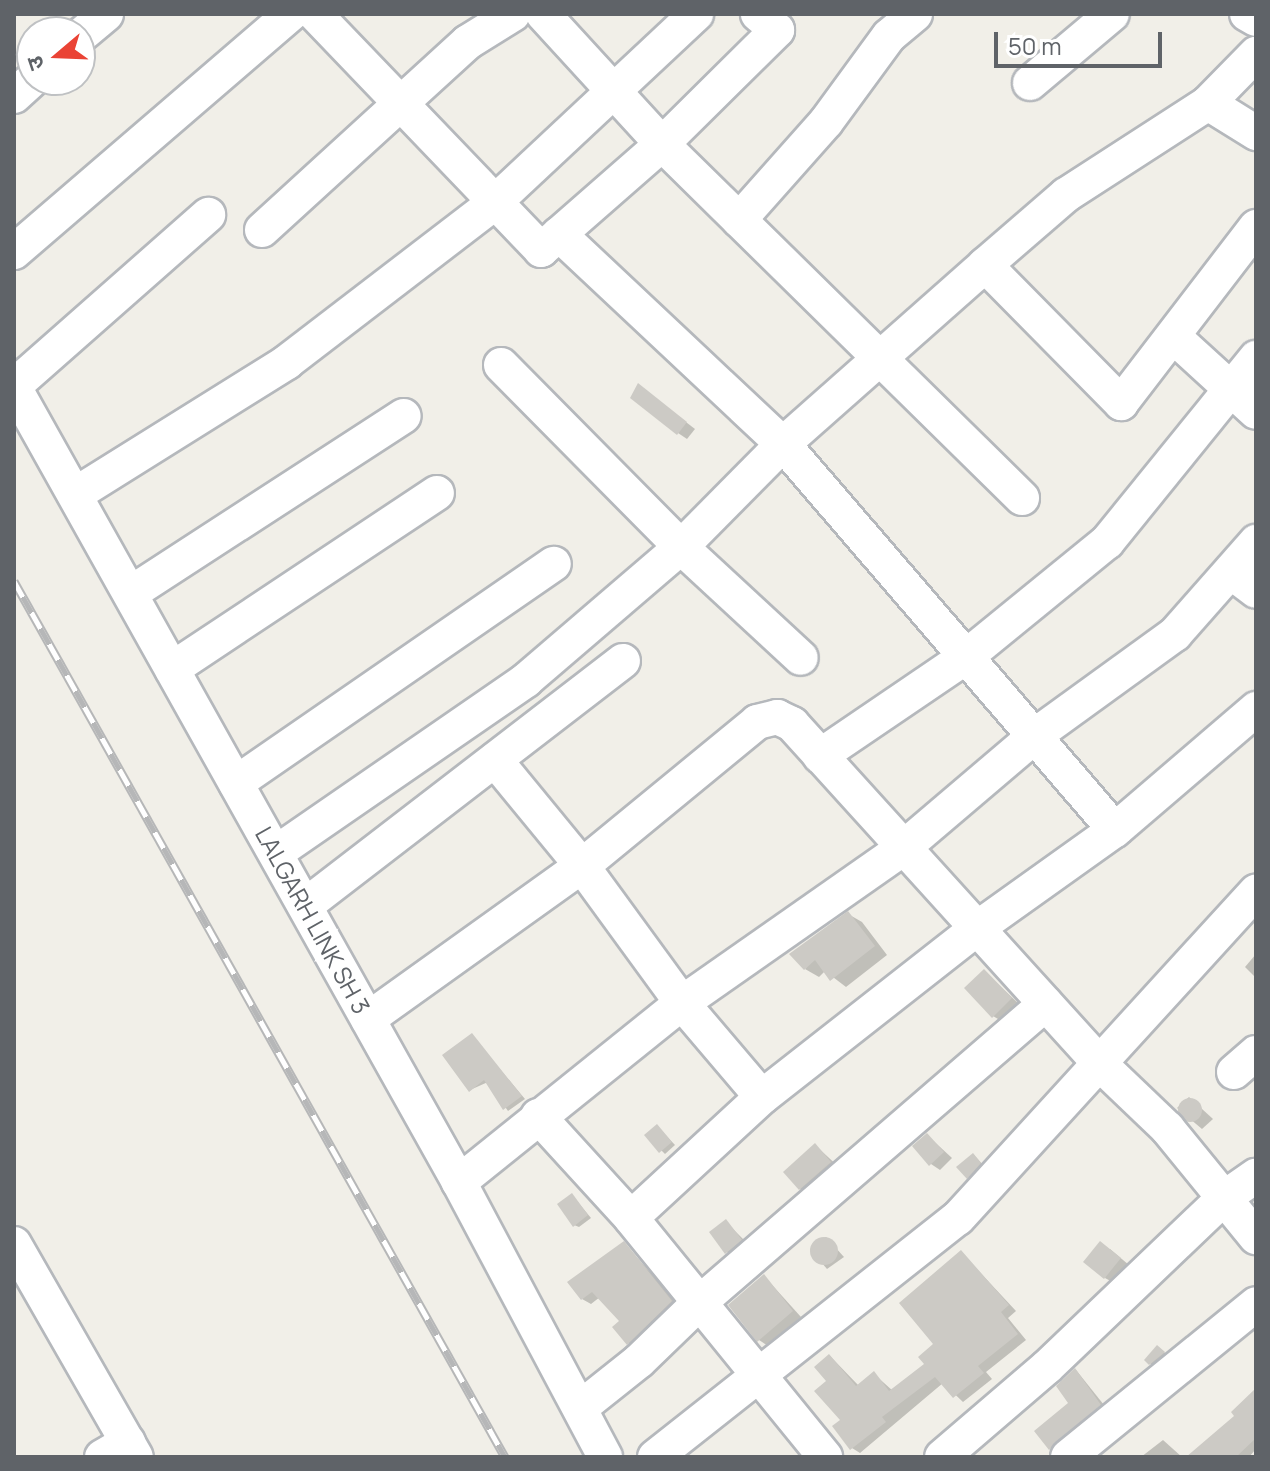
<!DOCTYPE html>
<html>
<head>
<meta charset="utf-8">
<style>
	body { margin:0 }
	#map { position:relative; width:1270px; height:1471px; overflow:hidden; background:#f1efe8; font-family:Manrope,"Noto Sans Devanagari",sans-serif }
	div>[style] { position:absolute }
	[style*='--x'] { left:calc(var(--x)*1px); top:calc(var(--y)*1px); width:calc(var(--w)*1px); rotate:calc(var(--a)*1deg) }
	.shadow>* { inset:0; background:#0003 }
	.building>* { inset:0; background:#cccac5 }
	.round { border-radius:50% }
	.roads { filter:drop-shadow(2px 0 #b5b8bc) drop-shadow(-2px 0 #b5b8bc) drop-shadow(0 2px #b5b8bc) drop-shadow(0 -2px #b5b8bc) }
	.minor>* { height:34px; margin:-17px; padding:0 17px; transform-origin:17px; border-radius:17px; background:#fff }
	.rail>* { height:9px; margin-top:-4.5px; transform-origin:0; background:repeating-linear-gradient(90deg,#fff 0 18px,#b6b7b8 0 36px); box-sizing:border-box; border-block:2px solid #b6b7b8 }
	span { translate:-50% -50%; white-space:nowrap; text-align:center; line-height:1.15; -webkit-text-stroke:8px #fff; paint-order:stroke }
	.street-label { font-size:24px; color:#5f6368 }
	.frame { position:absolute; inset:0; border:16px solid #5f6368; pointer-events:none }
	.north { position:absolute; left:16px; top:16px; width:80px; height:80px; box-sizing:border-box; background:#fff; border:2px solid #bfc1c3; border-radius:50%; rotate:251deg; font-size:22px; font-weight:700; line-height:32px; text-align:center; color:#5f6368 }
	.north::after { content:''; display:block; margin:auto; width:28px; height:36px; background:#ea4335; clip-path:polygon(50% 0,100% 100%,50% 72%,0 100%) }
	.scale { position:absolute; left:994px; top:32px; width:168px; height:36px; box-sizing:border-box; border:4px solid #5f6368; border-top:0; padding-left:10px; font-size:24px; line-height:28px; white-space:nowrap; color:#5f6368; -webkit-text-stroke:6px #fff; paint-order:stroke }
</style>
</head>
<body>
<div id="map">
	<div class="shadow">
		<i style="clip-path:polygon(639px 386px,695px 429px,687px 439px,678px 433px)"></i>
		<i style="clip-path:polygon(848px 914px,862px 922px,887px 955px,846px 987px,825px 971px,819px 977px,805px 969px)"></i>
		<i style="clip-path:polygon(1256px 954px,1256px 978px,1245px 967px)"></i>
		<i style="clip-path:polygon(984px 971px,1020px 1005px,1003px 1022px,993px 1016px)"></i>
		<i style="clip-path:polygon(472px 1036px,525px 1099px,508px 1111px,488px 1082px,470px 1090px)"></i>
		<i style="clip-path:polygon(1189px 1097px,1213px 1119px,1202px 1129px,1177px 1108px)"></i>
		<i style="clip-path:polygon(657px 1126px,675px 1145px,665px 1154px,647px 1136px)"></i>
		<i style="clip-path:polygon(927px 1135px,952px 1158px,940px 1170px,931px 1164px)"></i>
		<i style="clip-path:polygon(816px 1146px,840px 1168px,810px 1194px,800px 1189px)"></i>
		<i style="clip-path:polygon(974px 1155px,984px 1166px,972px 1180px,968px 1177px)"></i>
		<i style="clip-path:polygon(572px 1195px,591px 1218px,579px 1227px,574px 1225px)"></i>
		<i style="clip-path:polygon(726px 1222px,750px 1246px,736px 1258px,727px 1252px)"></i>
		<i style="clip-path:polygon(826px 1237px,844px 1257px,827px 1269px,810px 1249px)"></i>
		<i style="clip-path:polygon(624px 1243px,680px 1306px,637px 1348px,628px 1343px,622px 1322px,600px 1297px,591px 1304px,582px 1299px)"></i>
		<i style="clip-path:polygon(1110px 1249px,1129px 1265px,1114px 1283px,1105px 1278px)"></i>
		<i style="clip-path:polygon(961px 1252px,1016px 1311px,1008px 1318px,1026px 1340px,986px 1372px,992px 1379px,963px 1402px,943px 1383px,860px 1453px,852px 1448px,828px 1381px,830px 1356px,859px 1386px,874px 1374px,893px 1391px,927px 1364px)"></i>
		<i style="clip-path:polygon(764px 1276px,801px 1317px,768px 1346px,759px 1340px)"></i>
		<i style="clip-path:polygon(1162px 1350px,1168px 1356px,1155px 1366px,1150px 1364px)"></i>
		<i style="clip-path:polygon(1076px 1370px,1108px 1410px,1091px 1424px,1083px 1419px)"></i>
		<i style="clip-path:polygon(1256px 1389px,1256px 1449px,1249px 1457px,1214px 1457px,1237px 1416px,1233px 1412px)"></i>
		<i style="clip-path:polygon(1163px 1440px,1182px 1457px,1141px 1457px)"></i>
	</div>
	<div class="building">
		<i style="clip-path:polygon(638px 383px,687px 422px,677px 435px,630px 398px)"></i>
		<i style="clip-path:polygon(848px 911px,875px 946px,830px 981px,815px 960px,804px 970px,789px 954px)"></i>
		<i style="clip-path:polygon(984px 969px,1012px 998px,992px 1018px,964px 988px)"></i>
		<i style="clip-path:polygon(472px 1033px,522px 1096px,503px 1110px,484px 1080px,469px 1092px,442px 1055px)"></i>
		<i class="round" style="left:1178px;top:1098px;width:24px;height:24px"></i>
		<i style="clip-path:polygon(657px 1124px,672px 1142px,659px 1153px,644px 1135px)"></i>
		<i style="clip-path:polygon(927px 1133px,944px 1152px,929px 1166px,912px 1146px)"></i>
		<i style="clip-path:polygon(815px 1143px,831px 1162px,799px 1190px,783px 1172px)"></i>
		<i style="clip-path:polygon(973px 1153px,981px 1163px,967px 1179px,956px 1167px)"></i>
		<i style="clip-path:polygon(572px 1193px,588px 1215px,573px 1227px,557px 1204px)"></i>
		<i style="clip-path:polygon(726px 1219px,742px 1240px,725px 1254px,709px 1232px)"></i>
		<i class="round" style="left:810px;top:1237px;width:28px;height:28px"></i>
		<i style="clip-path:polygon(624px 1241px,672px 1301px,627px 1345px,612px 1327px,619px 1321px,592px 1292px,581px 1300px,567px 1282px)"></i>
		<i style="clip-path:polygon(1100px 1241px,1121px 1258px,1104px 1279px,1083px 1262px)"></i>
		<i style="clip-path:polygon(961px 1250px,1009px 1305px,1001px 1312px,1018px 1334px,978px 1366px,984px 1373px,953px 1398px,935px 1377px,882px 1417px,886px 1422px,850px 1450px,832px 1426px,840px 1420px,814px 1391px,826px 1381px,814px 1367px,829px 1354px,856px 1386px,874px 1371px,889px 1391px,924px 1364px,918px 1357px,933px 1344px,899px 1303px)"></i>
		<i style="clip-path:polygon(764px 1274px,793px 1311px,757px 1342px,728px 1305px)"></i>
		<i style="clip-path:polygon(1157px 1345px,1165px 1352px,1149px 1365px,1144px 1360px)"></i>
		<i style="clip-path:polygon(1075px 1368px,1101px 1405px,1049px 1450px,1034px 1431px,1068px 1403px,1056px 1386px)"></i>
		<i style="clip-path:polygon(1256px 1388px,1256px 1438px,1236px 1457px,1186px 1457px,1234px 1416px,1231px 1412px)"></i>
	</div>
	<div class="roads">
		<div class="minor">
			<i style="--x:315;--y:14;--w:327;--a:46.2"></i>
			<i style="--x:541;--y:250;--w:161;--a:-41.2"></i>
			<i style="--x:662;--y:144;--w:162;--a:-44.7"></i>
			<i style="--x:777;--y:30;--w:25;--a:-140"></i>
			<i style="--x:543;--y:14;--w:176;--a:47.5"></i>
			<i style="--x:662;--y:144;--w:505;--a:44.52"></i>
			<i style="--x:1247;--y:14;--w:10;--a:29"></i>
			<i style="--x:80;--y:36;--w:34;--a:-40"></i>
			<i style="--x:1030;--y:83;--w:107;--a:-40.1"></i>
			<i style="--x:14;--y:96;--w:24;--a:-42"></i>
			<i style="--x:1208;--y:103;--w:57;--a:32"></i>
			<i style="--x:739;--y:220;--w:131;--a:-48.4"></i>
			<i style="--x:826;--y:122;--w:107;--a:-53.8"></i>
			<i style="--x:889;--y:36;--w:34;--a:-40"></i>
			<i style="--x:262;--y:230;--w:279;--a:-42.4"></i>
			<i style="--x:468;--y:42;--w:53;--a:-31.9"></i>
			<i style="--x:559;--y:234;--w:307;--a:43.2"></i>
			<i style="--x:783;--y:444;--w:509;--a:49.3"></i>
			<i style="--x:14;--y:252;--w:365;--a:-40.7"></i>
			<i style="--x:985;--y:265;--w:194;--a:45.4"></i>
			<i style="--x:1121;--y:403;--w:222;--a:-52.5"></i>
			<i style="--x:1174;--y:337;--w:111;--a:42.4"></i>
			<i style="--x:501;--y:365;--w:256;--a:45.3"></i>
			<i style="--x:681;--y:547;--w:163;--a:42.8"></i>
			<i style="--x:14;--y:386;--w:259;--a:-41.4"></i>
			<i style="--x:14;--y:387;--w:911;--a:60.76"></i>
			<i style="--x:459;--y:1182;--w:311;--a:62"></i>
			<i style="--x:76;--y:494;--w:249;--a:-32"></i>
			<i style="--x:287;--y:362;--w:261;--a:-37.5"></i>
			<i style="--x:494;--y:203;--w:277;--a:-43.1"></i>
			<i style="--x:1231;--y:572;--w:31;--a:37"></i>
			<i style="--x:131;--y:593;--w:325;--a:-33"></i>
			<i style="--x:172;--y:669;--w:318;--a:-33.6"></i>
			<i style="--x:820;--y:756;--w:178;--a:-34.2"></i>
			<i style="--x:967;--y:656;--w:181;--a:-39.2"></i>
			<i style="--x:1107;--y:542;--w:237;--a:-51"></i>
			<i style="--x:495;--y:760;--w:137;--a:50.6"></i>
			<i style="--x:582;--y:866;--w:170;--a:53.9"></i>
			<i style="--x:682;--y:1003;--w:123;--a:49.6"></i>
			<i style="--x:762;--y:1097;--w:178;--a:137.3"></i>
			<i style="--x:236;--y:783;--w:386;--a:-34.6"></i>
			<i style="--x:277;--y:852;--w:303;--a:-34.6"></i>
			<i style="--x:526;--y:680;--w:204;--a:-40.6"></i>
			<i style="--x:681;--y:547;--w:145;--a:-45.3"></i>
			<i style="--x:783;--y:444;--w:270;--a:-41.5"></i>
			<i style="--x:985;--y:265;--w:107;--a:-40.8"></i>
			<i style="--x:1066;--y:195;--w:169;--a:-32.9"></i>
			<i style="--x:1208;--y:103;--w:69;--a:-45.6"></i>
			<i style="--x:306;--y:905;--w:400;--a:-37.6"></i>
			<i style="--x:368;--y:1019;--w:263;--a:-35.6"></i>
			<i style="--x:582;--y:866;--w:227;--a:-39.4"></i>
			<i style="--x:757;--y:722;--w:21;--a:-14"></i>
			<i style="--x:777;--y:717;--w:17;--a:25"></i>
			<i style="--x:792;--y:724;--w:459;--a:47.8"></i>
			<i style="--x:1100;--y:1064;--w:93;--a:43.7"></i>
			<i style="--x:1167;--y:1128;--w:141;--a:50.8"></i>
			<i style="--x:1234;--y:1072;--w:29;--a:-41"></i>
			<i style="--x:762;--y:1097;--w:272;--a:-38.1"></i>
			<i style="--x:976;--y:929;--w:171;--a:-35.5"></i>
			<i style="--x:1115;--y:830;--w:186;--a:-40.6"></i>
			<i style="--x:538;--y:1116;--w:138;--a:47.6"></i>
			<i style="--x:631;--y:1218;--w:308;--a:50.9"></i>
			<i style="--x:459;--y:1182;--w:286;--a:-38.8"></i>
			<i style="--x:682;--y:1003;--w:269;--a:-35"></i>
			<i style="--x:902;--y:849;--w:177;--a:-40.4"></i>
			<i style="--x:1037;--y:734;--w:170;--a:-35.9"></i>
			<i style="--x:1175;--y:634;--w:123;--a:-48.6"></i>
			<i style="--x:14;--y:1244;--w:245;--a:60.2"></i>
			<i style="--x:580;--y:1408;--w:75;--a:-38.5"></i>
			<i style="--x:639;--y:1361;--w:83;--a:-44"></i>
			<i style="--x:699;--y:1303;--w:458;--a:-40.8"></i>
			<i style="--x:102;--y:1457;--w:30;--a:-30"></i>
			<i style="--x:655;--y:1457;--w:386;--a:-38.3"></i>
			<i style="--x:958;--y:1218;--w:442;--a:-47.6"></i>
			<i style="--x:942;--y:1457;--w:138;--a:-40.6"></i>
			<i style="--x:1047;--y:1367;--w:245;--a:-43.7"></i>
			<i style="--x:1224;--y:1198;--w:39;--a:-35"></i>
			<i style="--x:1068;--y:1457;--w:242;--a:-39.1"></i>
		</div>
	</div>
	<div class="rail">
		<i style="--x:14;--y:581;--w:1004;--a:60.73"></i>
	</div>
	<div class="street-label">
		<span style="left:313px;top:920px;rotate:61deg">LALGARH LINK SH 3</span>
	</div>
	<div class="frame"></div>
	<div class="north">उ</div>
	<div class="scale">50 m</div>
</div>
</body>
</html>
